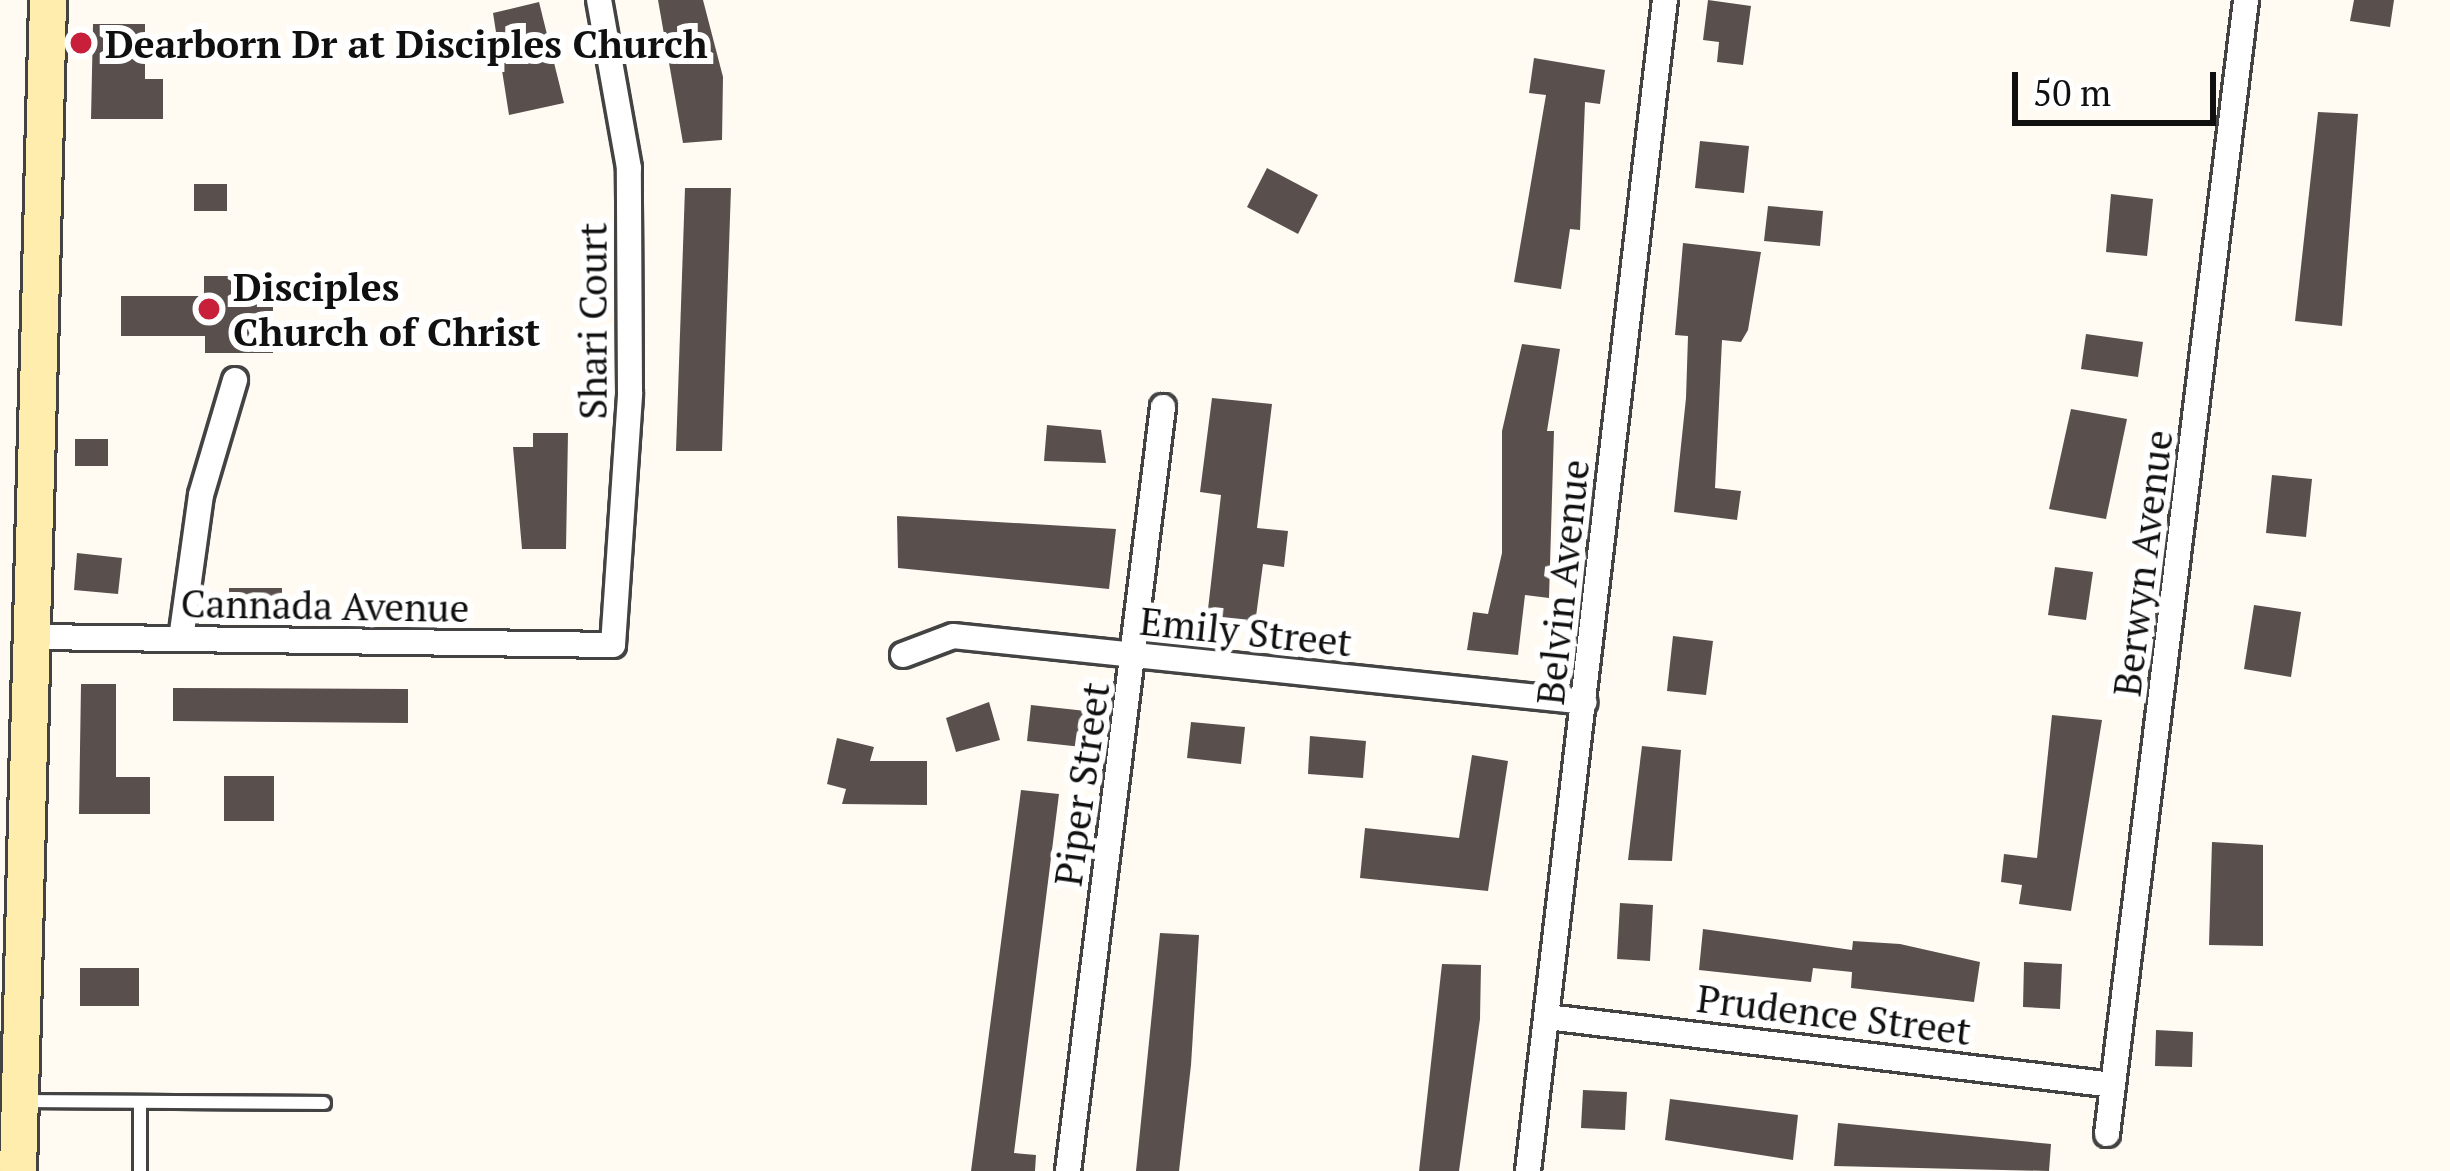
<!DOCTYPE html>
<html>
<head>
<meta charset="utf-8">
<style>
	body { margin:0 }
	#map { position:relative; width:2450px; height:1171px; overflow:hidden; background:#fffbf3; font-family:"PT Serif",serif }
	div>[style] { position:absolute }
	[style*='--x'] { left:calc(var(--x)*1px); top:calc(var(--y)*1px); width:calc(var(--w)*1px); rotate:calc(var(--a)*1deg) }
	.building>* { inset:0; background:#594f4c }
	.roads { filter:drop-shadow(3px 0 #434343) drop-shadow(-3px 0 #434343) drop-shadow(0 3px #434343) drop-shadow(0 -3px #434343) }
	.lane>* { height:12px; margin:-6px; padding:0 6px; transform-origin:6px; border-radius:6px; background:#fff }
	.street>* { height:24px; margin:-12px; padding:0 12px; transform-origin:12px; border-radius:12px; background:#fff }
	.secondary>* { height:36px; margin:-18px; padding:0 18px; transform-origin:18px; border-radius:18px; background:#ffedae }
	.dots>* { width:33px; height:33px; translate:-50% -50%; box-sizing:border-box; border:6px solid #fff; border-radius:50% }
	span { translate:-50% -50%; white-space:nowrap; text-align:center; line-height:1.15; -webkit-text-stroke:12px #fff; paint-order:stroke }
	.poi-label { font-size:39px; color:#101010; font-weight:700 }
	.left { translate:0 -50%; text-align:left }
	.street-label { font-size:39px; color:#101010 }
	.scale { position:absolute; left:2012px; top:72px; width:204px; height:54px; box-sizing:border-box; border:6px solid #101010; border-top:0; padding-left:15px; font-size:36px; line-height:42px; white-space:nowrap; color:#101010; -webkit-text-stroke:9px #fff; paint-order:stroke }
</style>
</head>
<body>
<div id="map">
	<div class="building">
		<i style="clip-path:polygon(658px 0,703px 0,723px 77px,722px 140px,683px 143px)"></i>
		<i style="clip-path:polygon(1708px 0,1751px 6px,1743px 65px,1717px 62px,1719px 42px,1703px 40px)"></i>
		<i style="clip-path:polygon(2354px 0,2394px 0,2390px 27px,2350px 21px)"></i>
		<i style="clip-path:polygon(539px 2px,564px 103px,509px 115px,493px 13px)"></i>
		<i style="clip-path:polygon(93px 24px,145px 24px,145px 79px,163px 79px,163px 119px,91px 119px)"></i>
		<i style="clip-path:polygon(1534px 58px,1605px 70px,1600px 104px,1585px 102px,1580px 230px,1570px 229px,1561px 289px,1514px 282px,1546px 95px,1529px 93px)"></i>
		<i style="clip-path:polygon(2318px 112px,2358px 114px,2342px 326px,2295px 321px)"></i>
		<i style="clip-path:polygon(1700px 141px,1749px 146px,1744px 193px,1695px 188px)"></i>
		<i style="clip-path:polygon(1267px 168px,1318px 195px,1298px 234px,1247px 207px)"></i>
		<i style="clip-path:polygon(194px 184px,227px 184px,227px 211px,194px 211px)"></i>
		<i style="clip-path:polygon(685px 188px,731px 188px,722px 451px,676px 451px)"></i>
		<i style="clip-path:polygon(2111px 194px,2153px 199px,2147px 256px,2106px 252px)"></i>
		<i style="clip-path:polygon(1768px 206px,1823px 211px,1820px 246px,1764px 241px)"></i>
		<i style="clip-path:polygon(1683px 243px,1761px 252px,1748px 330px,1741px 342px,1722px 340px,1715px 488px,1741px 491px,1737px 520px,1674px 512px,1686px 398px,1688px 336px,1675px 335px)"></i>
		<i style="clip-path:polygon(204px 276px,273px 276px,273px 353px,205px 353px,205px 336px,121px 336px,121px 296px,204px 296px)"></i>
		<i style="clip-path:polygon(2086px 334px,2143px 342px,2138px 377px,2081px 369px)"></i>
		<i style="clip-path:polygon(1522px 344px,1560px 349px,1547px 431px,1554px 431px,1549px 598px,1525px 595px,1518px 655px,1467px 650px,1473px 612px,1488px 614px,1502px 553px,1502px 431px)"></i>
		<i style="clip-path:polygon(1212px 398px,1272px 404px,1257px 528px,1288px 531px,1284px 567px,1263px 564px,1255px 624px,1207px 618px,1221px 495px,1200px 492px)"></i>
		<i style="clip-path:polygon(2071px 409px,2127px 419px,2106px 519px,2049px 509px)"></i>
		<i style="clip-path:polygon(1047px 425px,1101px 430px,1106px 463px,1044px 461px)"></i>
		<i style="clip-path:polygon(533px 433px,568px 433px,566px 549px,522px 549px,513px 447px,533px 447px)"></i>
		<i style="clip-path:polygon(75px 439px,108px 439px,108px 466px,75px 466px)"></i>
		<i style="clip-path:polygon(2272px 475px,2312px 479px,2306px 537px,2266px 533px)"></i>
		<i style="clip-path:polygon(897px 516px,1116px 529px,1109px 589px,898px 568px)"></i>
		<i style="clip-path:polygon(77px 553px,122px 558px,118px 594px,74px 590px)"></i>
		<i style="clip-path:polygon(2055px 567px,2093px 572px,2086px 620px,2048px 615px)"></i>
		<i style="clip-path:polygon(229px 588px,282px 588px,282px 621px,229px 621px)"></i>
		<i style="clip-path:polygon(2254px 605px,2301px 612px,2291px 677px,2244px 669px)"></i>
		<i style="clip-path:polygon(1673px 636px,1713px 641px,1706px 695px,1667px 691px)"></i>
		<i style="clip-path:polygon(81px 684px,116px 684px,116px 777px,150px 777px,150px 814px,79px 814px)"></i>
		<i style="clip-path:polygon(173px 688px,408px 689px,408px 723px,173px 721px)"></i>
		<i style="clip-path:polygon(989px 702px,1000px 740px,956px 752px,946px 718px)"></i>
		<i style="clip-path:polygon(1031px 705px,1086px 711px,1082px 747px,1027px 741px)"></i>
		<i style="clip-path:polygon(2052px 715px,2102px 720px,2071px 911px,2019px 904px,2022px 885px,2001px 882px,2004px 854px,2037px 858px)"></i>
		<i style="clip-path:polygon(1191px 722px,1245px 727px,1241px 764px,1187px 758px)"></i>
		<i style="clip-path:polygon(1310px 736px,1366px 741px,1363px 778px,1308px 774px)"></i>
		<i style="clip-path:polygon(837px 738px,874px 747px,870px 761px,927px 761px,927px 805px,842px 804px,846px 789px,827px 784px)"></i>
		<i style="clip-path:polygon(1642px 746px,1681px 750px,1672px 861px,1628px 860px)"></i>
		<i style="clip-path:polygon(1472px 755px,1508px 761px,1488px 891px,1360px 878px,1365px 828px,1459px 838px)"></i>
		<i style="clip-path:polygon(224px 776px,274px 776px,274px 821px,224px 821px)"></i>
		<i style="clip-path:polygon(1021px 790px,1059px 794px,1014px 1153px,1036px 1155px,1035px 1171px,971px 1171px)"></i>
		<i style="clip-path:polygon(2212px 842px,2263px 845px,2263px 946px,2209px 945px)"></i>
		<i style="clip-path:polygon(1620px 903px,1653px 905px,1650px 961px,1617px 959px)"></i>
		<i style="clip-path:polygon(1703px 929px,1852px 950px,1853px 941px,1900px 944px,1980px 962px,1974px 1002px,1851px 988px,1852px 972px,1813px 968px,1811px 982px,1699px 970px)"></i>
		<i style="clip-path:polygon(1160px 933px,1199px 935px,1191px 1065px,1179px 1171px,1136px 1171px)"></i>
		<i style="clip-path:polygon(2024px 962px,2062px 964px,2060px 1009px,2023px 1007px)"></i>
		<i style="clip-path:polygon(1442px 964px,1481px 965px,1480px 1019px,1459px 1171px,1419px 1171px)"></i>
		<i style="clip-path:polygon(80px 968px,139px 968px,139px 1006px,80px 1006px)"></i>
		<i style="clip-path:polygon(2156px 1030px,2193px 1032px,2192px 1067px,2155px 1066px)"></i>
		<i style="clip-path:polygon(1583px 1090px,1627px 1092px,1625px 1130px,1581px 1128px)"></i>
		<i style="clip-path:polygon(1670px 1099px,1798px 1115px,1793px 1160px,1665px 1140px)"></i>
		<i style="clip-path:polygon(1838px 1123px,2051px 1144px,2049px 1171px,1834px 1166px)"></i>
	</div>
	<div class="roads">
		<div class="lane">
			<i style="--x:26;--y:1101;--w:298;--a:0.4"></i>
			<i style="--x:140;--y:1171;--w:69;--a:-90"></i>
		</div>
		<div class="street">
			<i style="--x:35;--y:637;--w:578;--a:0.79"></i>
			<i style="--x:613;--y:645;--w:253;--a:-86.1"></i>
			<i style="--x:630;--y:393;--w:225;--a:-90.3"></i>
			<i style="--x:629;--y:168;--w:171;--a:-100.1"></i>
			<i style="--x:181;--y:639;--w:145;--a:-82.1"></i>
			<i style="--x:201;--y:495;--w:120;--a:-73.5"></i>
			<i style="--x:903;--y:655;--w:53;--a:-20.8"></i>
			<i style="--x:953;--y:636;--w:635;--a:5.96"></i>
			<i style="--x:1547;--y:1017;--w:570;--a:6.85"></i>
			<i style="--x:2107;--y:1134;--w:1142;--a:-83.01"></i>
			<i style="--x:1068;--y:1171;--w:770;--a:-82.91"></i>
			<i style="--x:1528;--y:1171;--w:1179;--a:-83.33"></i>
		</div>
		<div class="secondary">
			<i style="--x:18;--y:1171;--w:1171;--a:-88.53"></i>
		</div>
	</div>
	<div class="dots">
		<i style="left:81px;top:43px;background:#c8203b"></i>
		<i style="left:209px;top:309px;background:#c8203b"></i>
	</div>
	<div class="poi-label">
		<span class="left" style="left:105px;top:43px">Dearborn Dr at Disciples Church</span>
		<span class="left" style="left:233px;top:309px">Disciples<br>Church of Christ</span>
	</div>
	<div class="street-label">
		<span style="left:592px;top:321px;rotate:-90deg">Shari Court</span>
		<span style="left:2142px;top:563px;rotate:-83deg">Berwyn Avenue</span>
		<span style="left:1562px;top:582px;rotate:-84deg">Belvin Avenue</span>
		<span style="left:325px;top:605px;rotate:1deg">Cannada Avenue</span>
		<span style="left:1246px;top:631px;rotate:6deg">Emily Street</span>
		<span style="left:1081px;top:784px;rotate:-82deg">Piper Street</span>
		<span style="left:1834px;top:1014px;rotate:7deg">Prudence Street</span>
	</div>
	<div class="scale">50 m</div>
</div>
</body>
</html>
